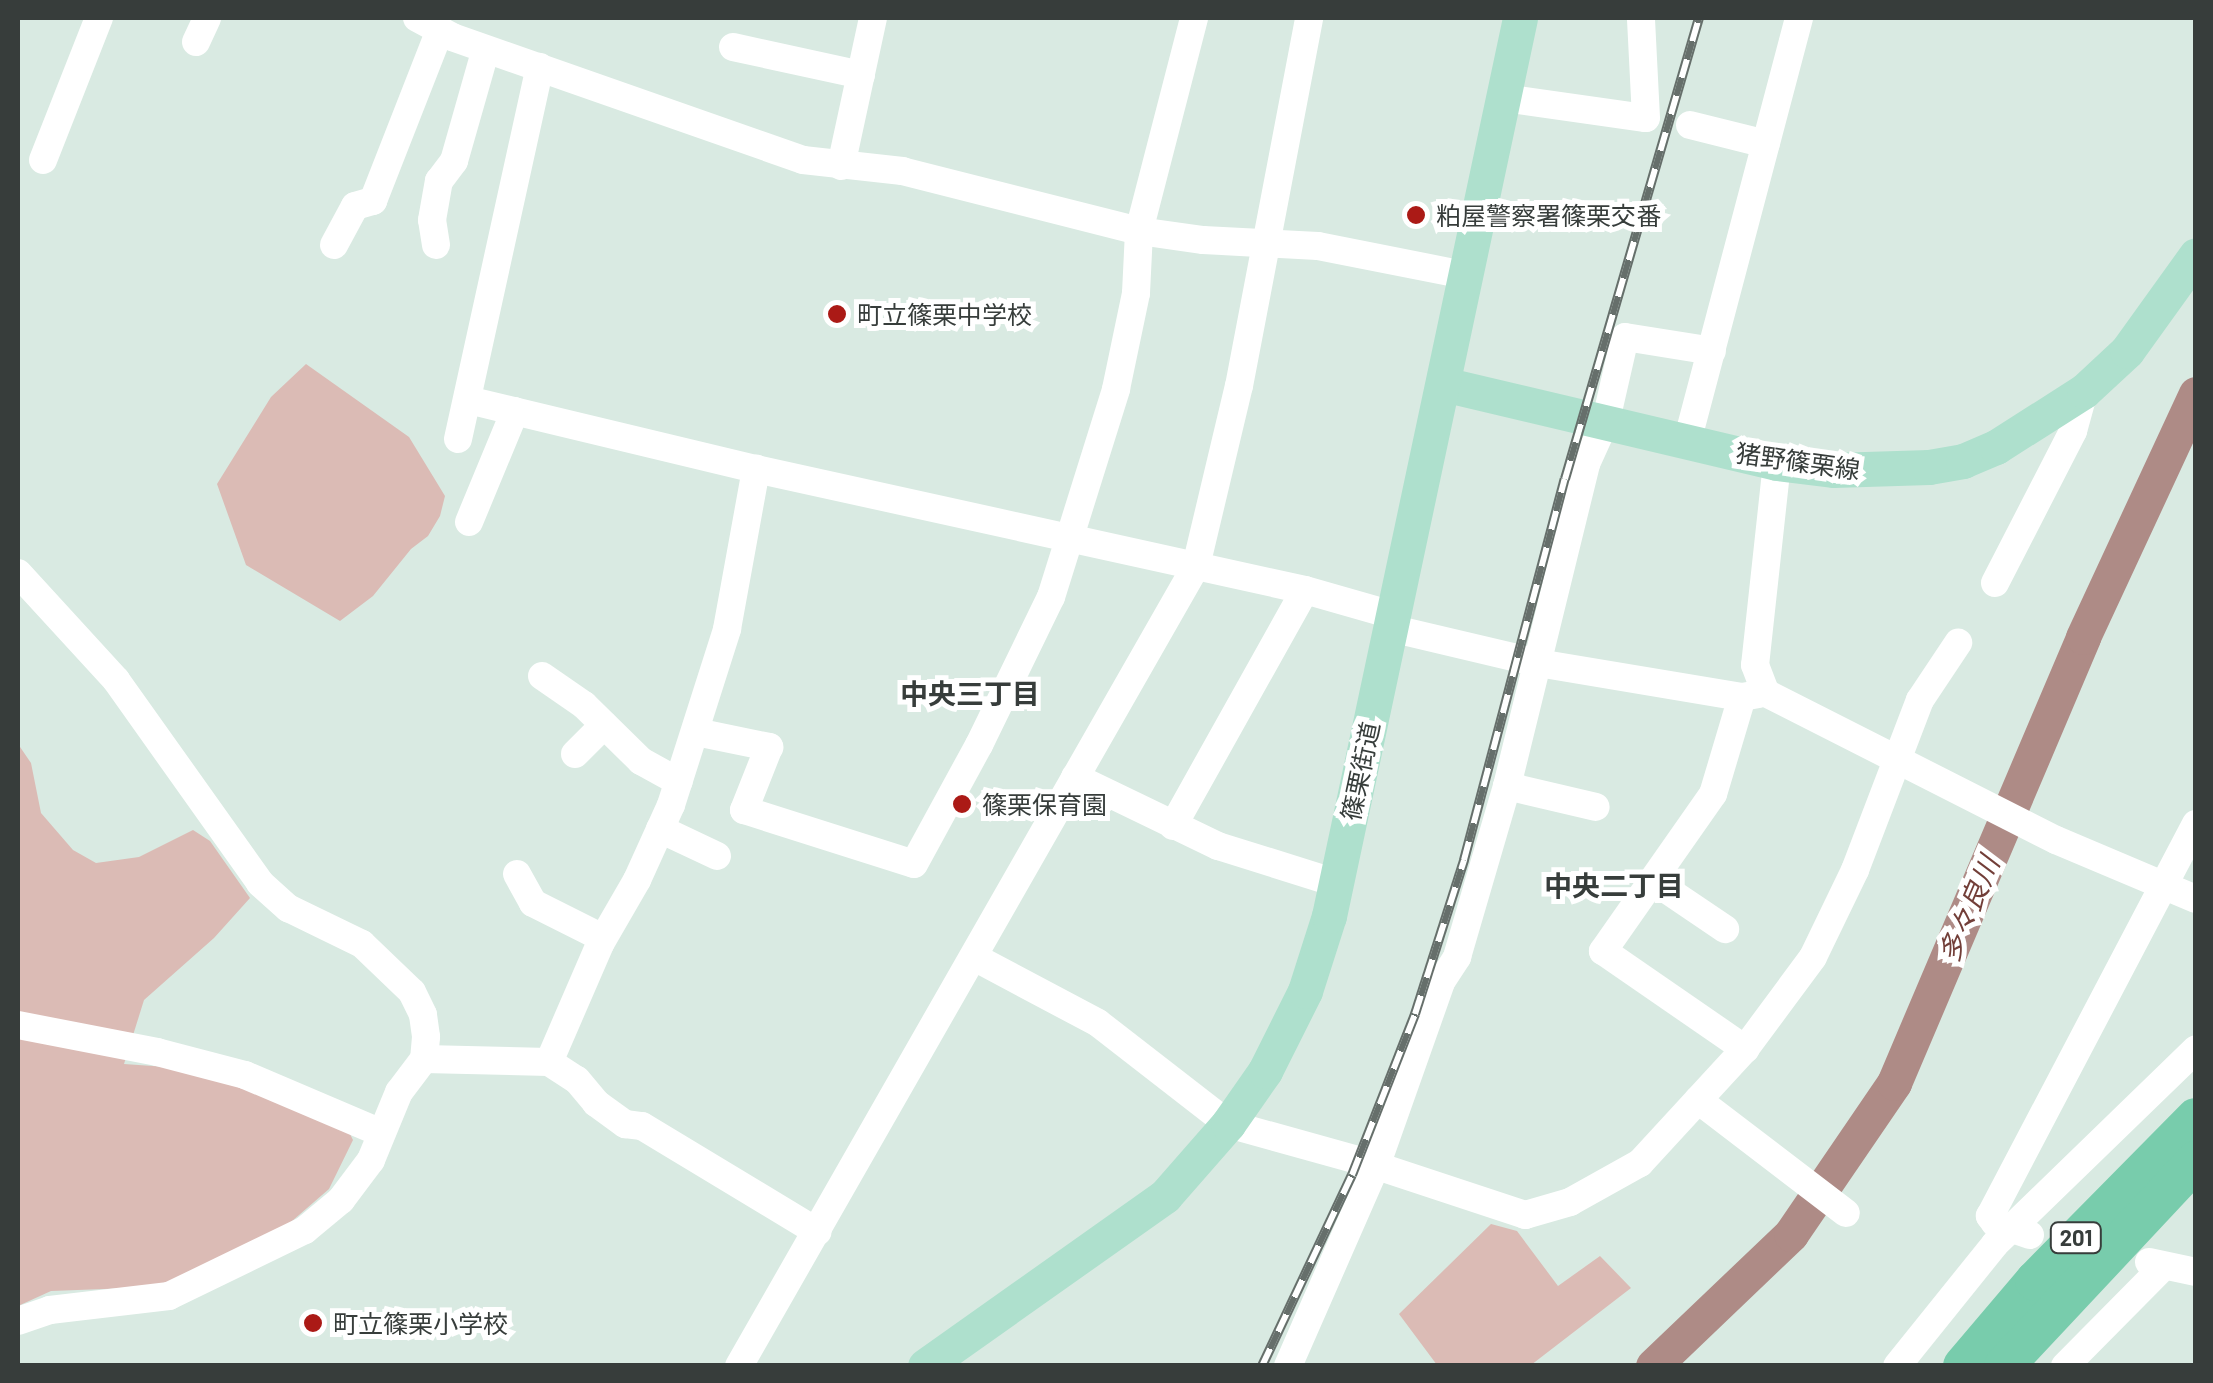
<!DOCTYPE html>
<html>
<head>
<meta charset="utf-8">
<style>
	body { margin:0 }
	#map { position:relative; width:2213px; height:1383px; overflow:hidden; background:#d9eae2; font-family:Barlow,"Noto Sans JP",sans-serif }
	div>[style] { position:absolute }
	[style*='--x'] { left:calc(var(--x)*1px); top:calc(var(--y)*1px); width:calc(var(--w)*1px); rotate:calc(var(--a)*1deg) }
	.green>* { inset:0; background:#dbbbb5 }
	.river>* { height:35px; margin:-17.5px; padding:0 17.5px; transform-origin:17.5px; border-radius:17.5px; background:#ae8b86 }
	.minor>* { height:28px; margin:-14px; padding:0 14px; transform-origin:14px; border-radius:14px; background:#fff }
	.major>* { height:35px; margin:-17.5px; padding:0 17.5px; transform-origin:17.5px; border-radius:17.5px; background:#aee0cd }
	.highway>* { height:40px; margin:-20px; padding:0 20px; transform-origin:20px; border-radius:20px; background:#78ccac }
	.rail>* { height:10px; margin-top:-5px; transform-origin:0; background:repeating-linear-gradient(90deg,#fff 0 19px,#666f6b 0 38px); box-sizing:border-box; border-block:2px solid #666f6b }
	.dots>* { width:28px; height:28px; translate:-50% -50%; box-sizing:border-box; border:5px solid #fff; border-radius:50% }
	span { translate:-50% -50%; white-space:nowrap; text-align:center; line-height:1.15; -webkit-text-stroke:10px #fff; paint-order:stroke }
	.shield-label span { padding:2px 8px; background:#fff; border:2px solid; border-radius:8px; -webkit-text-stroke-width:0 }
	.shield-label { font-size:22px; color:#373d3b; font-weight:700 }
	.poi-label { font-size:25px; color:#373d3b }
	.left { translate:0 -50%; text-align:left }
	.street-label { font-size:25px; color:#373d3b }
	.neighbourhood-label { font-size:28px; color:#373d3b; font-weight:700 }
	.water-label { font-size:28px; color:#723e38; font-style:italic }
	.frame { position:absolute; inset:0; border:20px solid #373d3b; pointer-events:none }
</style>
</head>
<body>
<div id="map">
	<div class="green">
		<i style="clip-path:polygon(306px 364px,409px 437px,445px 496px,440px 516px,428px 536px,411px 549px,373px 596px,340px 621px,246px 565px,217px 484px,271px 397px)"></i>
		<i style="clip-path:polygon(18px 744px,31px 763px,41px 813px,73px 850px,96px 863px,139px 857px,193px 830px,210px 841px,250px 898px,214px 938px,144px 1000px,124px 1064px,167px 1067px,264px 1090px,346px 1126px,353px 1140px,329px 1189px,284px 1228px,157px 1287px,51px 1291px,18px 1306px)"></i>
		<i style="clip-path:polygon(1491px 1224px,1517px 1231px,1558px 1286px,1600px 1256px,1631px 1288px,1531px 1365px,1437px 1365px,1399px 1314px)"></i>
	</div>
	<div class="river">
		<i style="--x:1653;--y:1366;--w:191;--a:-43.7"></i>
		<i style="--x:1791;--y:1234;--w:183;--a:-55.7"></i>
		<i style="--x:1894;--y:1083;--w:484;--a:-67"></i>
		<i style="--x:2083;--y:637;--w:268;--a:-65.1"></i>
	</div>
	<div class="minor">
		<i style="--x:417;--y:18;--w:40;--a:28"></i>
		<i style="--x:452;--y:37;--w:372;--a:19.3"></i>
		<i style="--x:803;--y:160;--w:100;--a:6.3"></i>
		<i style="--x:902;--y:171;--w:244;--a:14.2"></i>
		<i style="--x:1139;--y:231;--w:65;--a:8"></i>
		<i style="--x:1203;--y:240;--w:115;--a:3"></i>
		<i style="--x:1318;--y:246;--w:150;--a:11.2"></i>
		<i style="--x:196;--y:42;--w:26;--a:-65"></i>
		<i style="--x:733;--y:47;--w:131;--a:12.3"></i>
		<i style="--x:1503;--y:98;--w:144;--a:8"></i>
		<i style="--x:1646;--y:118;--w:100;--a:-92.9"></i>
		<i style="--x:1690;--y:125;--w:78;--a:14"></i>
		<i style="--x:43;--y:160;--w:153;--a:-68.5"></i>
		<i style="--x:841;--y:166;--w:151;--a:-77.8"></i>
		<i style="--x:334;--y:245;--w:44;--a:-61.7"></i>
		<i style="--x:355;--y:206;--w:19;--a:-16"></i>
		<i style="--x:373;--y:201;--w:184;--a:-68.6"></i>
		<i style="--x:436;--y:245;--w:25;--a:-99"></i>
		<i style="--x:432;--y:220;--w:40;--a:-80"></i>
		<i style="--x:439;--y:181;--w:25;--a:-53"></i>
		<i style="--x:454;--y:161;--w:116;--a:-74.1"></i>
		<i style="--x:468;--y:400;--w:296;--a:13.5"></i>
		<i style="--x:756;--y:469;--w:562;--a:12.43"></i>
		<i style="--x:1305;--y:590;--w:91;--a:15.9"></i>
		<i style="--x:458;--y:439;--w:381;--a:-77.6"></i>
		<i style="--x:1687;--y:442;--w:439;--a:-75.2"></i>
		<i style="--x:1777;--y:463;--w:203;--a:96.2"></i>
		<i style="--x:1755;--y:665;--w:30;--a:69"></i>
		<i style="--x:1766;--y:693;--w:325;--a:26.9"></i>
		<i style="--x:2056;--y:840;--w:152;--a:22.9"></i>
		<i style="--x:469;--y:522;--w:120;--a:-67.5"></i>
		<i style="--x:18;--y:573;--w:145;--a:47.5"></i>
		<i style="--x:116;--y:680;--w:249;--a:54.6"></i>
		<i style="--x:260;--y:883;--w:38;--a:42"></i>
		<i style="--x:288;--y:908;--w:82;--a:25.9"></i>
		<i style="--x:362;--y:944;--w:69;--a:43.8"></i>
		<i style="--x:412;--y:992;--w:25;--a:64"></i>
		<i style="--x:423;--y:1015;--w:22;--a:82"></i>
		<i style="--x:426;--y:1037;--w:22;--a:95"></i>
		<i style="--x:424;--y:1059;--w:41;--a:127.1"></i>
		<i style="--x:399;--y:1092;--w:74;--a:112.4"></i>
		<i style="--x:371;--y:1160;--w:50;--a:126.9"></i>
		<i style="--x:341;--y:1200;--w:47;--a:140.2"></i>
		<i style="--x:305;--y:1230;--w:151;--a:154.1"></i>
		<i style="--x:169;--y:1296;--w:120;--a:173.3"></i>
		<i style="--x:50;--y:1310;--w:34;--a:161"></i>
		<i style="--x:1995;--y:583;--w:171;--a:-62.8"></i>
		<i style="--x:2073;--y:431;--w:41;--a:-74.6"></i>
		<i style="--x:1390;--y:628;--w:152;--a:13.3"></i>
		<i style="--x:1538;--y:663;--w:207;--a:9.5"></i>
		<i style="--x:1742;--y:697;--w:17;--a:-10"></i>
		<i style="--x:542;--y:676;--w:51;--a:34.6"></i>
		<i style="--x:584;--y:705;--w:80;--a:44.5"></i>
		<i style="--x:641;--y:761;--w:43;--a:28.9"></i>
		<i style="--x:1742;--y:697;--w:101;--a:106.6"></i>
		<i style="--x:1713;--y:794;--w:192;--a:125"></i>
		<i style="--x:1603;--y:951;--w:173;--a:34.6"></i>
		<i style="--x:696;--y:732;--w:75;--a:11.6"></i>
		<i style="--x:769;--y:747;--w:68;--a:111.6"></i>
		<i style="--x:744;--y:810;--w:178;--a:17.6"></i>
		<i style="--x:914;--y:864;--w:136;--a:-61.4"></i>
		<i style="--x:979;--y:745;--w:165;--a:-64.1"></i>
		<i style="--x:1051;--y:597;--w:218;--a:-72.6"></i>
		<i style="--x:1116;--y:389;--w:98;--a:-78.2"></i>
		<i style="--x:1136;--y:293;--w:62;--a:-87.2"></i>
		<i style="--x:1139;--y:231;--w:220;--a:-75.5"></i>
		<i style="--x:575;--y:754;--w:41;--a:-45"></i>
		<i style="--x:1075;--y:777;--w:159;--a:25.8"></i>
		<i style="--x:1218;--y:846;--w:124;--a:17.4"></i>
		<i style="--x:1507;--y:786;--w:91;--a:13.3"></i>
		<i style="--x:1173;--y:826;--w:270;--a:-60.8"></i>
		<i style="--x:660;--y:829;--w:63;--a:25.3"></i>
		<i style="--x:517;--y:874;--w:33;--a:61"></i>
		<i style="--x:533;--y:903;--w:78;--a:26.6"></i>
		<i style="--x:1654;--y:881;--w:86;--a:34.1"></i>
		<i style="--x:974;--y:957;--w:140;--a:28"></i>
		<i style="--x:1098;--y:1023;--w:165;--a:37.8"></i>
		<i style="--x:1228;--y:1124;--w:142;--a:15.5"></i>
		<i style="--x:1365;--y:1162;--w:169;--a:18.3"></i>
		<i style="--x:1525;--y:1215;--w:47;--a:-16.1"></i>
		<i style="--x:1570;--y:1202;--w:80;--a:-29.1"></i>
		<i style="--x:1640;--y:1163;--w:155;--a:-47.4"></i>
		<i style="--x:1745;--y:1049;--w:114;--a:-53.5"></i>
		<i style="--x:1813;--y:957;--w:97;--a:-64.2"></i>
		<i style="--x:1855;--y:870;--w:182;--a:-69.1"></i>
		<i style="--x:1920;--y:700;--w:69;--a:-56.3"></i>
		<i style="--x:18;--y:1025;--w:142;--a:11"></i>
		<i style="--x:157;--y:1052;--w:91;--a:14.6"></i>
		<i style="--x:245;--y:1075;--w:146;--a:23"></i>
		<i style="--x:424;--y:1059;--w:125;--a:1.4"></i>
		<i style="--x:549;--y:1062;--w:33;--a:33"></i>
		<i style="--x:577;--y:1080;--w:30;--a:50"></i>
		<i style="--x:596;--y:1103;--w:36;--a:36"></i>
		<i style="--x:625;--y:1124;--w:17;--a:7"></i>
		<i style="--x:642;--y:1126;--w:205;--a:31.1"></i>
		<i style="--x:549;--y:1062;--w:129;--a:-66.6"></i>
		<i style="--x:600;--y:944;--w:74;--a:-60"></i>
		<i style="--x:637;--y:880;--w:82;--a:-65.6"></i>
		<i style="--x:671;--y:805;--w:185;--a:-72.3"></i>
		<i style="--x:727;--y:629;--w:163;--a:-79.7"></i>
		<i style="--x:1698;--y:1100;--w:186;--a:37.4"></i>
		<i style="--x:2030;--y:1235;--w:37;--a:-161"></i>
		<i style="--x:1995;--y:1223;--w:9;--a:-126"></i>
		<i style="--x:1990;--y:1216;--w:443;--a:-62.3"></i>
		<i style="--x:2149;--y:1262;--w:48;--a:12"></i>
		<i style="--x:739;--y:1366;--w:921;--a:-60.26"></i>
		<i style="--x:1196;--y:566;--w:185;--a:-76.6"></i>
		<i style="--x:1239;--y:386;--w:375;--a:-79.2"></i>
		<i style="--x:1288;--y:1366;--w:219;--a:-66.3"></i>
		<i style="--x:1376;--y:1166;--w:195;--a:-70.5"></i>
		<i style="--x:1441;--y:982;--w:30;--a:-57"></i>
		<i style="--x:1457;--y:957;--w:178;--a:-73.7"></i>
		<i style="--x:1507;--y:786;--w:332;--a:-76.2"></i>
		<i style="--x:1586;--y:464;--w:48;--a:-65.6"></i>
		<i style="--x:1606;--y:420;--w:85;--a:-77.1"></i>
		<i style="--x:1625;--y:337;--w:88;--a:9.1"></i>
		<i style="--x:1897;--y:1366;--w:156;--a:-51.2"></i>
		<i style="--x:1995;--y:1244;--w:280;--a:-44.1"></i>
		<i style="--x:2065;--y:1366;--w:139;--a:-45.3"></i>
	</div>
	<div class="major">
		<i style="--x:1443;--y:384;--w:343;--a:13.3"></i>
		<i style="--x:1777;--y:463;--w:56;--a:7.1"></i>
		<i style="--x:1833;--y:470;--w:96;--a:-1.8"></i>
		<i style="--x:1929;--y:467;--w:35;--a:-10"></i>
		<i style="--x:1963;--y:461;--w:36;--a:-23"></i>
		<i style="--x:1996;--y:447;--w:104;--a:-32.5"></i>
		<i style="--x:2084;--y:391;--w:59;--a:-42.9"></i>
		<i style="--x:2127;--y:351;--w:118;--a:-54.3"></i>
		<i style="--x:925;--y:1366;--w:294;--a:-35.3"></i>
		<i style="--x:1165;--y:1196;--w:96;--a:-48.8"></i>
		<i style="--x:1228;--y:1124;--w:65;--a:-55.1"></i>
		<i style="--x:1265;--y:1071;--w:89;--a:-63.4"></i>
		<i style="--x:1305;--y:991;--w:79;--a:-72.3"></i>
		<i style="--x:1329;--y:916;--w:918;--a:-77.99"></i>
	</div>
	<div class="highway">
		<i style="--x:1963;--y:1366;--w:111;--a:-49.7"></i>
		<i style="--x:2035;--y:1281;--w:229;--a:-45.4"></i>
		<i style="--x:2004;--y:1366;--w:281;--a:-46.9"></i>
	</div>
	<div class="rail">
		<i style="--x:1262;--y:1366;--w:211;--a:-64.8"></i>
		<i style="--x:1352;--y:1175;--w:173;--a:-68.6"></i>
		<i style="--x:1415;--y:1014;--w:162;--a:-72.3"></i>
		<i style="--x:1464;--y:860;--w:394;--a:-75.2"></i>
		<i style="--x:1565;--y:479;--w:480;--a:-73.8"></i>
	</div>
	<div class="dots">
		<i style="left:1416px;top:215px;background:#ab1a16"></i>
		<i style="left:837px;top:314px;background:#ab1a16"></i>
		<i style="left:962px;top:804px;background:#ab1a16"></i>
		<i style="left:313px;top:1323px;background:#ab1a16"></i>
	</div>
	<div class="shield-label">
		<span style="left:2076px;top:1238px">201</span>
	</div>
	<div class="poi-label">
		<span class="left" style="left:1436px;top:215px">粕屋警察署篠栗交番</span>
		<span class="left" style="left:857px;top:314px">町立篠栗中学校</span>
		<span class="left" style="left:982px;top:804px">篠栗保育園</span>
		<span class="left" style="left:333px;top:1323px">町立篠栗小学校</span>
	</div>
	<div class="street-label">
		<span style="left:1798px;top:461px;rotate:8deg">猪野篠栗線</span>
		<span style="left:1360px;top:771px;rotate:-78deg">篠栗街道</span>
	</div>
	<div class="neighbourhood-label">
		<span style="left:970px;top:693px">中央三丁目</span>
		<span style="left:1614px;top:885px">中央二丁目</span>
	</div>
	<div class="water-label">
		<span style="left:1968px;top:909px;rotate:-67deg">多々良川</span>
	</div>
	<div class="frame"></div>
</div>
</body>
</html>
